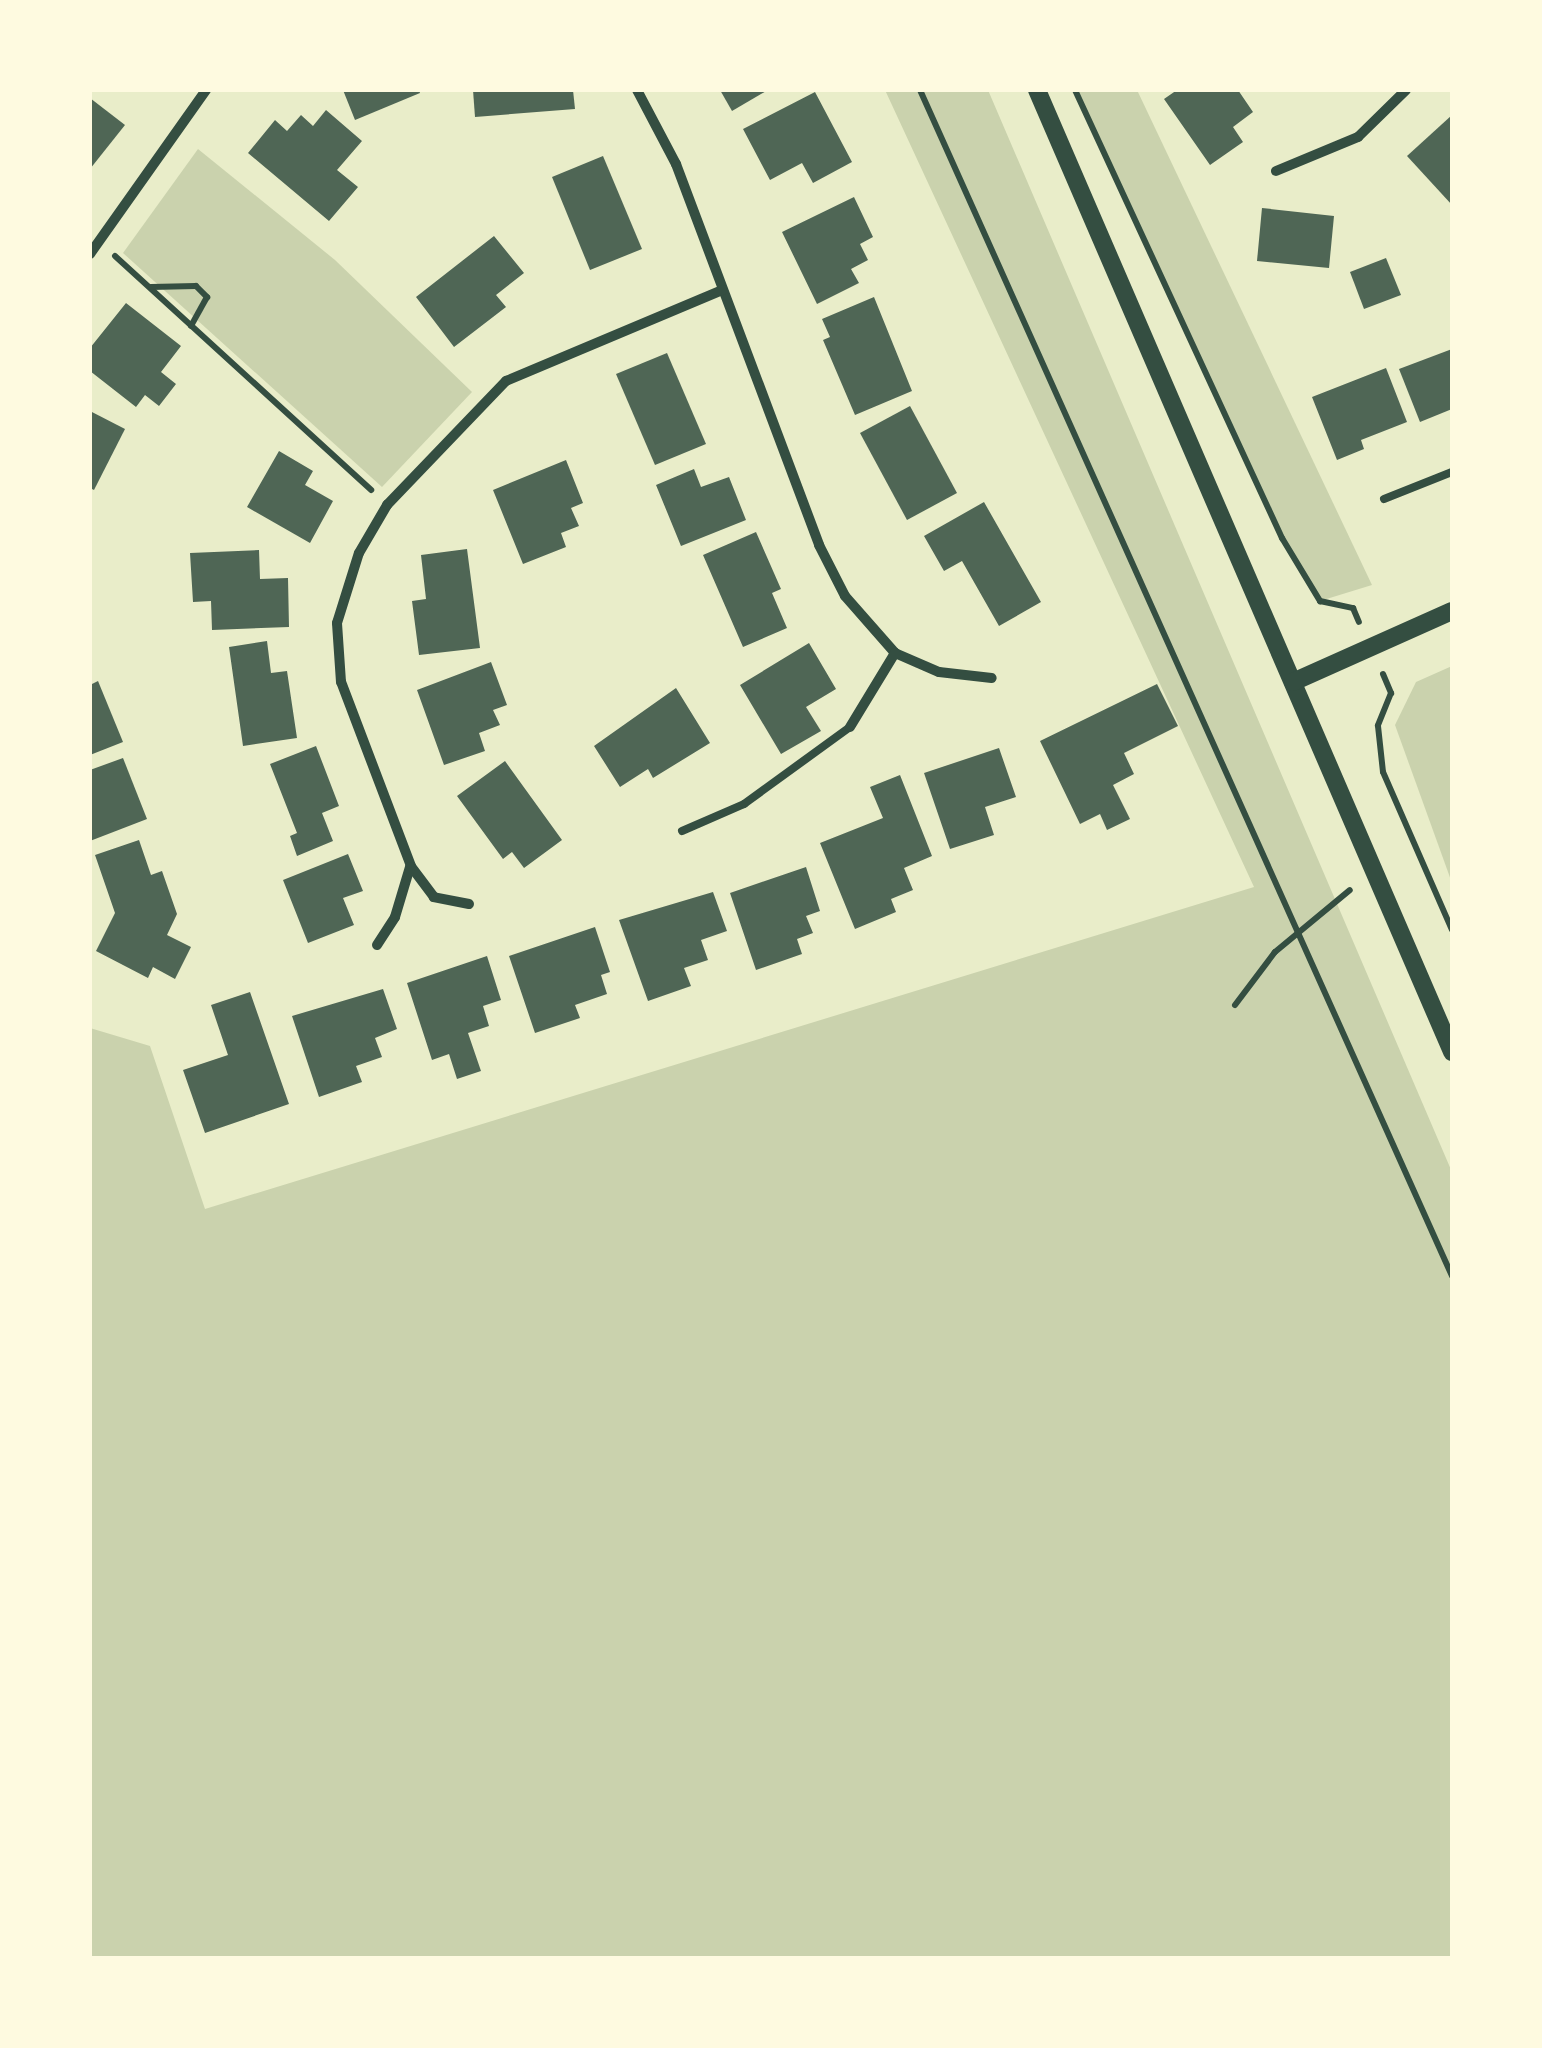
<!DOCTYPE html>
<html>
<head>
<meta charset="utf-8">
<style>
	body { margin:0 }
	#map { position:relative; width:1542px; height:2048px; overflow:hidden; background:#e9edc9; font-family:"IBM Plex Sans",sans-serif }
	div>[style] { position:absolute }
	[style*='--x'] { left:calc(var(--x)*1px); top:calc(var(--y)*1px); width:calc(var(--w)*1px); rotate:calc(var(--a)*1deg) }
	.green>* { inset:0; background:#cad2ad }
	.building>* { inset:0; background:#4f6655 }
	.path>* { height:6px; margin:-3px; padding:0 3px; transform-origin:3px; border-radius:3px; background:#344e41 }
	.service>* { height:8px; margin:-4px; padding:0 4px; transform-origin:4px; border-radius:4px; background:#344e41 }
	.minor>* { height:10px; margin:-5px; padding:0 5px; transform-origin:5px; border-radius:5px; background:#344e41 }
	.tertiary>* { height:18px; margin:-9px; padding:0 9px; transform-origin:9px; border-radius:9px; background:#344e41 }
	span { translate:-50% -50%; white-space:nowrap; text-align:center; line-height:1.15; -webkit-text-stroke:8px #fefae0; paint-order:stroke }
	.frame { position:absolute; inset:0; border:92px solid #fefae0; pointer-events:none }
</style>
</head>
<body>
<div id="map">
	<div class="green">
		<i style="clip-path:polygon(885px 90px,988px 90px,1452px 1172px,1452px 1958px,90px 1958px,90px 1028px,150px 1046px,205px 1209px,1254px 887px)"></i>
		<i style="clip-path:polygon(1075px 90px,1137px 90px,1372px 585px,1320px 601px,1282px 538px)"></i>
		<i style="clip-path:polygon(198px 149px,335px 260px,472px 392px,382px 487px,123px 253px)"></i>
		<i style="clip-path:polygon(1452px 666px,1452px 883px,1395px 725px,1416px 682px)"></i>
	</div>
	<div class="building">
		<i style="clip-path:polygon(343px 90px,419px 90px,420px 93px,355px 120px)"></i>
		<i style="clip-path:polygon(473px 90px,573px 90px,575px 109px,475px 117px)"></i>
		<i style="clip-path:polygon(720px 90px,768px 90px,732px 111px)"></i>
		<i style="clip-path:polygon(1177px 90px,1238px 90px,1253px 112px,1233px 127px,1243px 142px,1210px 165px,1164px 99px)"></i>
		<i style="clip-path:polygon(815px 92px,852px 162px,813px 183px,802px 163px,770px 180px,743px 129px)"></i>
		<i style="clip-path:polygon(90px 98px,125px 125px,90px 169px)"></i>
		<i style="clip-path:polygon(326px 110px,362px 141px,337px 170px,358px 187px,329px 221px,248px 153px,275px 120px,287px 131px,301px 115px,313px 126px)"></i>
		<i style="clip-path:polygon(1452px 115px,1452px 205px,1407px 156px)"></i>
		<i style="clip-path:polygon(603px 156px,642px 249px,590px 270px,552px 177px)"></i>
		<i style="clip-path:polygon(854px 197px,873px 237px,860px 244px,868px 260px,851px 269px,859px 283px,817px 304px,782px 232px)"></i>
		<i style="clip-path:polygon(1262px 208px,1334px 216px,1329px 268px,1257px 261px)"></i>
		<i style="clip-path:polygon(494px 236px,524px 273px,496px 295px,506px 307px,454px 347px,416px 297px)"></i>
		<i style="clip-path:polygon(1386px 258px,1401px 295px,1364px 309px,1350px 272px)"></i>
		<i style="clip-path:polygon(874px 297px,912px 391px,855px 415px,823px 340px,830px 337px,822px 319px)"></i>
		<i style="clip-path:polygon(126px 303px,181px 346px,161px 372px,176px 384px,159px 406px,145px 395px,136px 407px,90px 371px,90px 348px)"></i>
		<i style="clip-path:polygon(1452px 349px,1452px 409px,1420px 422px,1399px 369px)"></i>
		<i style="clip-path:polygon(667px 353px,706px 444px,655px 465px,616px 374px)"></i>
		<i style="clip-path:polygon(1386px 368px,1407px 422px,1361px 440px,1364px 449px,1337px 460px,1312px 397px)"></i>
		<i style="clip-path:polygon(910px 406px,957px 493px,907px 520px,860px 433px)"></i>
		<i style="clip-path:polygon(90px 411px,125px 429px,94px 490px,90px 488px)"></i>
		<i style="clip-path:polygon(279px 451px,313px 471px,305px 485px,333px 501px,310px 543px,247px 507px)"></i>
		<i style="clip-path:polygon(566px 460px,583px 503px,571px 508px,579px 526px,561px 533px,566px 547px,523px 564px,493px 490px)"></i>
		<i style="clip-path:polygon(694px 469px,701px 487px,729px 477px,746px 520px,681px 546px,656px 485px)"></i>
		<i style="clip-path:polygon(984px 502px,1041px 602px,999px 626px,962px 561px,944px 571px,924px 536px)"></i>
		<i style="clip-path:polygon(756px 532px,781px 589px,772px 593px,787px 628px,743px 647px,703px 555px)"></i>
		<i style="clip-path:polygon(467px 549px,480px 648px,419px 655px,412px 601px,426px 599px,421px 555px)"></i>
		<i style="clip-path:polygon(259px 550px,260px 579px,288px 578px,289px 627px,212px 630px,211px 601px,193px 602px,190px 553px)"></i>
		<i style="clip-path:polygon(267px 641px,271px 673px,287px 671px,297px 738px,243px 746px,229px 647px)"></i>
		<i style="clip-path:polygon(809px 643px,836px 689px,806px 707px,821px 731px,781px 754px,740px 685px)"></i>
		<i style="clip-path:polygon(491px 662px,507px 705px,493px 710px,500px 725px,479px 733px,485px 751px,444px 765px,417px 690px)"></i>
		<i style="clip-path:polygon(98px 681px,123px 742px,90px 755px,90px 685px)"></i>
		<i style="clip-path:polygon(1157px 684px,1178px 726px,1124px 753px,1134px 774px,1113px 785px,1130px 819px,1107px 830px,1100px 814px,1080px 824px,1040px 741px)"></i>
		<i style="clip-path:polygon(676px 688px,710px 743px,653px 778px,648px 769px,620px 787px,594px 746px)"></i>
		<i style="clip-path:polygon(316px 746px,339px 806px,322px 813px,333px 841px,297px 856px,290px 836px,297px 833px,270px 764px)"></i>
		<i style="clip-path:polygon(999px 748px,1016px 797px,985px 807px,994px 835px,950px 849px,924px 773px)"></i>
		<i style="clip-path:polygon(123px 758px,147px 819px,90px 841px,90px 770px)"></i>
		<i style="clip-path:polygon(505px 761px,562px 840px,524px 868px,512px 852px,503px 859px,457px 796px)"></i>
		<i style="clip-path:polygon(900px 775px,932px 856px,904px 868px,913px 890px,891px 899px,896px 912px,855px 929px,820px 843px,883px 818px,870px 787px)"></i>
		<i style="clip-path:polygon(139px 840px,151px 875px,162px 871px,177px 914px,167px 935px,191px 947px,175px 979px,153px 967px,148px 978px,96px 951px,115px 913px,95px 855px)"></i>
		<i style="clip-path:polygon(348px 854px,363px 891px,343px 898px,354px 925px,308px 943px,283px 880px)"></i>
		<i style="clip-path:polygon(806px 867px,820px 911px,806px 916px,813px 933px,797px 939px,802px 954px,756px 970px,730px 893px)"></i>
		<i style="clip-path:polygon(713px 892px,727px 931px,701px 940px,708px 960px,684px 968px,691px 986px,648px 1001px,619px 920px)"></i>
		<i style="clip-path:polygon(595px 927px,610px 972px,601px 975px,607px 994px,575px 1005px,580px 1018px,535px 1033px,509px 956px)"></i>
		<i style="clip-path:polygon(487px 956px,501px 1000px,483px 1006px,489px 1026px,468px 1033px,481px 1071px,457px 1079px,449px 1054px,432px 1060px,407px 983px)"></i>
		<i style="clip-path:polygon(383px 989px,397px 1029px,375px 1038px,382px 1057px,356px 1066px,362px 1082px,319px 1097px,292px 1016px)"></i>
		<i style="clip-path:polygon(250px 992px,289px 1104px,205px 1133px,183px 1070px,228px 1055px,211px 1005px)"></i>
	</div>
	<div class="path">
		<i style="--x:920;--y:90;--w:1300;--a:65.84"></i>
		<i style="--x:1075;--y:90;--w:494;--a:65.2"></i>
		<i style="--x:1282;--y:538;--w:74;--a:58.9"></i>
		<i style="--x:1320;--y:601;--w:34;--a:12"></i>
		<i style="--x:1353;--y:608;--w:15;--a:67"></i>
		<i style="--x:115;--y:256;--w:347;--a:42.4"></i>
		<i style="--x:151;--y:287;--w:45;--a:-1.3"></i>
		<i style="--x:196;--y:286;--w:16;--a:45"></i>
		<i style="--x:207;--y:297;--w:33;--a:119"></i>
		<i style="--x:1383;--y:674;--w:21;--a:67"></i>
		<i style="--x:1391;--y:693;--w:35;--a:112"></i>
		<i style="--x:1378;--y:726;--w:46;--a:83.8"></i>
		<i style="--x:1383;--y:772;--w:172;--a:66.4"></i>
		<i style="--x:1235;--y:1005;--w:66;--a:-53"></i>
		<i style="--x:1275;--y:952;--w:97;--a:-39.6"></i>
	</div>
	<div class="service">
		<i style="--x:1384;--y:499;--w:73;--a:-21.7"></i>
		<i style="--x:682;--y:831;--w:68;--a:-23.5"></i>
		<i style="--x:744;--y:804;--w:131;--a:-36"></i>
	</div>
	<div class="minor">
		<i style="--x:637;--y:90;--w:84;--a:62.2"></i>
		<i style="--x:676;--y:164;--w:407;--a:69.4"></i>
		<i style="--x:819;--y:545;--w:57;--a:63"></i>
		<i style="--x:845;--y:596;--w:76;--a:48.7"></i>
		<i style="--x:895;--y:653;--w:48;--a:23.4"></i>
		<i style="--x:939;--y:672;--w:53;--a:6.5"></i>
		<i style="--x:1276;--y:171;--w:89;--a:-22.5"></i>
		<i style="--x:1358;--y:137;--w:67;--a:-44.4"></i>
		<i style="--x:90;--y:254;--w:201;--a:-54.7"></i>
		<i style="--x:850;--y:727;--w:87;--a:-58.7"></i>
		<i style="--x:469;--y:904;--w:36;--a:-169"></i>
		<i style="--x:434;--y:897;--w:39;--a:-127"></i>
		<i style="--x:411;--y:866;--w:197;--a:-110.8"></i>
		<i style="--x:341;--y:682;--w:59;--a:-93.9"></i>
		<i style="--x:337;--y:623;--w:73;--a:-72.6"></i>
		<i style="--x:359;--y:553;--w:56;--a:-59.7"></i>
		<i style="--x:387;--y:505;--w:172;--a:-46.2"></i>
		<i style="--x:506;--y:381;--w:235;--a:-22.8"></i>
		<i style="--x:377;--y:945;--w:33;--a:-57"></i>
		<i style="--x:395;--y:917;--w:52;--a:-73.3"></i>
	</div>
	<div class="tertiary">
		<i style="--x:1037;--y:90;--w:1048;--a:66.66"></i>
		<i style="--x:1293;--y:682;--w:174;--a:-24.1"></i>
	</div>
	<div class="frame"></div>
</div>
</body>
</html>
